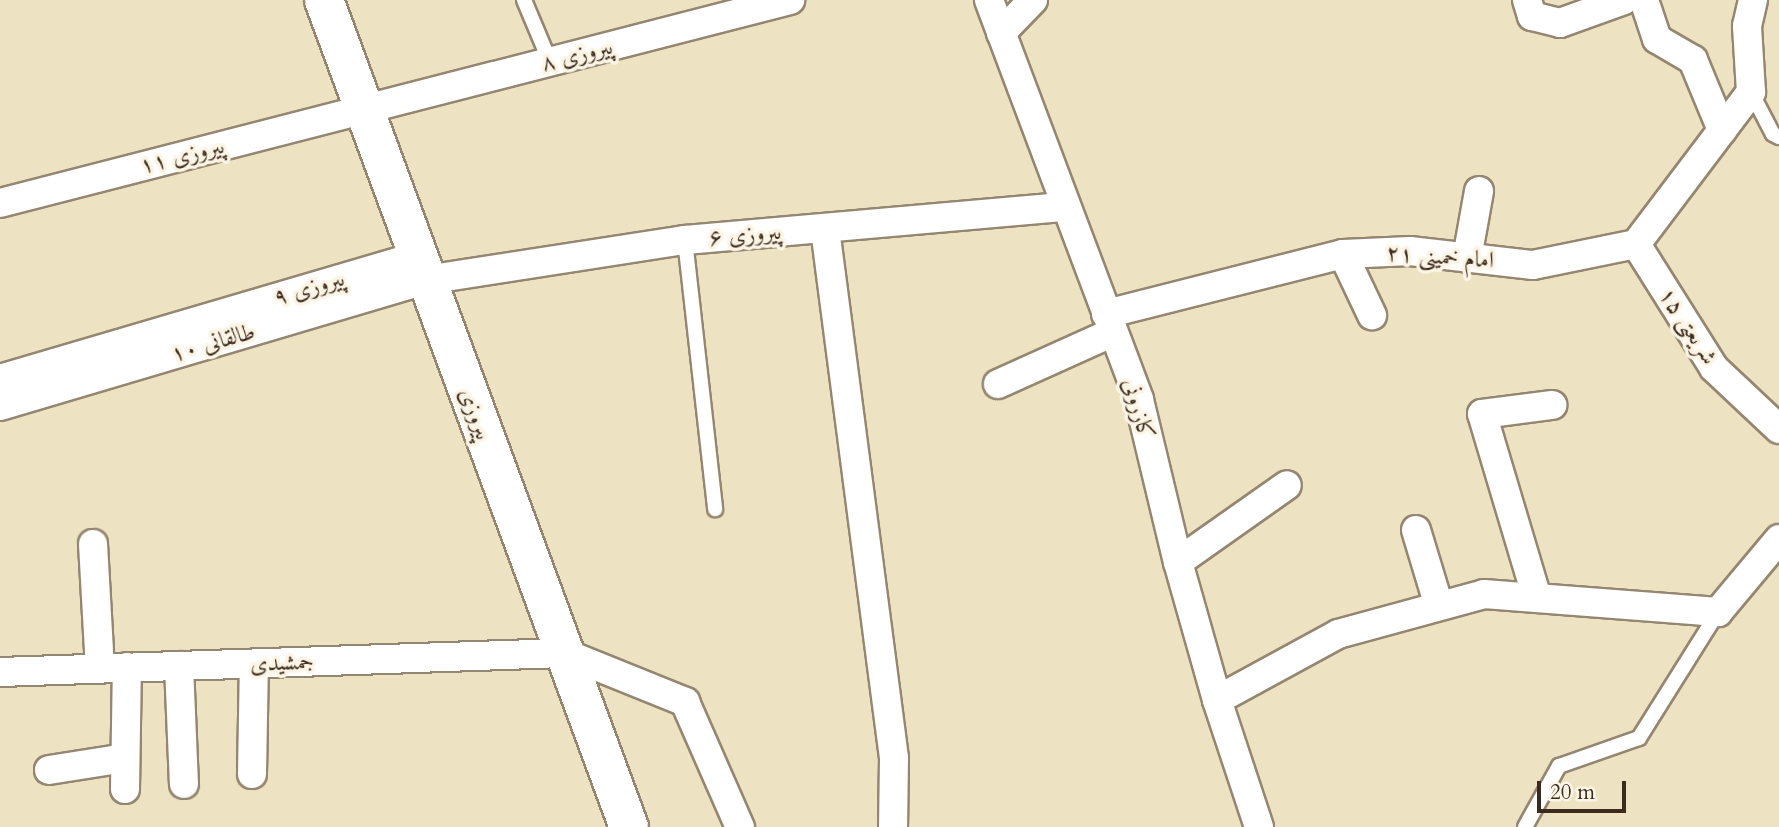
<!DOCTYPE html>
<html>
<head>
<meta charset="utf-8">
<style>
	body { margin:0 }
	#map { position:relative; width:1779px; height:827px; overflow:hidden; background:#ede3c2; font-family:Cardo,Amiri,serif }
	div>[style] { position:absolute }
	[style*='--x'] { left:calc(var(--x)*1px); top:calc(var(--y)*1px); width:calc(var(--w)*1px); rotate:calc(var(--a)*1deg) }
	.roads { filter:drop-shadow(2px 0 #948670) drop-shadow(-2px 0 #948670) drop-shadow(0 2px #948670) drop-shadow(0 -2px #948670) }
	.lane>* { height:14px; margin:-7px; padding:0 7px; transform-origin:7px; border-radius:7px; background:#fff }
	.street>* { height:28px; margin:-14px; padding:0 14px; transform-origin:14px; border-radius:14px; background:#fff }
	.secondary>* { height:38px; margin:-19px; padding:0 19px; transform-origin:19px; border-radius:19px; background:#fff }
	span { translate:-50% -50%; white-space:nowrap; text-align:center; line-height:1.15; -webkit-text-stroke:7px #fcf5e5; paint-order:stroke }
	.street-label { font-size:23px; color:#3b2a1e }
	.scale { position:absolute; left:1537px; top:781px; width:89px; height:32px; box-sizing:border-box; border:4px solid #3b2a1e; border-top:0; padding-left:9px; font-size:21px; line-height:24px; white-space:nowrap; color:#3b2a1e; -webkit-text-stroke:5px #fcf5e5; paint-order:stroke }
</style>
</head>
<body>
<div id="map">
	<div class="roads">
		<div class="lane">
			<i style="--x:524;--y:0;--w:67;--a:67.2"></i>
			<i style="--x:1751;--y:92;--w:47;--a:62.4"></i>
			<i style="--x:1773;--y:134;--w:7;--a:27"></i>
			<i style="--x:685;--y:240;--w:271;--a:83.6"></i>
			<i style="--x:1525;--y:827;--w:70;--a:-60.9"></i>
			<i style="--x:1559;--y:766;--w:85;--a:-19.3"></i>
			<i style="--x:1639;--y:738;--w:149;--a:-57.9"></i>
		</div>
		<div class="street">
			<i style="--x:989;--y:0;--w:427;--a:69.4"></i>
			<i style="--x:1139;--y:400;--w:167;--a:76.5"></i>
			<i style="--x:1178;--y:562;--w:143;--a:74.2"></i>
			<i style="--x:1217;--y:700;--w:134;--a:71.7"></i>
			<i style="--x:1527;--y:0;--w:17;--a:73"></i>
			<i style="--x:1532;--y:16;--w:29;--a:14"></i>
			<i style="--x:1560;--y:23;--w:68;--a:-19.8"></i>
			<i style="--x:1644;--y:0;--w:41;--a:71.6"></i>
			<i style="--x:1657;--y:39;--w:42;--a:30.3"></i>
			<i style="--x:1693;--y:60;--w:76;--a:67.5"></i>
			<i style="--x:1001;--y:33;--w:46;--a:-45.9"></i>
			<i style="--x:0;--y:203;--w:816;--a:-14.41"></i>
			<i style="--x:825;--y:229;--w:533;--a:82.57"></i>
			<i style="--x:894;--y:758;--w:69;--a:90.8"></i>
			<i style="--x:1636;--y:244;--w:146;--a:57.8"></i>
			<i style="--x:1714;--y:368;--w:89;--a:43.2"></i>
			<i style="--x:1343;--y:254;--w:68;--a:64.6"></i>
			<i style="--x:1467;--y:258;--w:68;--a:-79.8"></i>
			<i style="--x:1106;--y:314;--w:244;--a:-14.2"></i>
			<i style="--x:1343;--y:254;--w:67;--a:-2.6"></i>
			<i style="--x:1410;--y:251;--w:124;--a:6.5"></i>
			<i style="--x:1533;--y:265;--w:105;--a:-11.5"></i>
			<i style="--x:1636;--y:244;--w:191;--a:-52.9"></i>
			<i style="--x:1751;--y:92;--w:66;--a:-93.5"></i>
			<i style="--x:1747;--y:26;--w:27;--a:-77"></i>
			<i style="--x:0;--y:379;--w:436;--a:-16.4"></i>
			<i style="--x:998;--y:384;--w:126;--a:-24.3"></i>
			<i style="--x:0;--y:406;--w:444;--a:-16.5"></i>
			<i style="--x:426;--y:280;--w:262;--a:-8.8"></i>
			<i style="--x:685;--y:240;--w:382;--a:-5"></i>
			<i style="--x:1416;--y:530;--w:79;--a:73.2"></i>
			<i style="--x:93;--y:544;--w:124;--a:86.8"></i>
			<i style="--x:1178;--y:562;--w:133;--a:-35.2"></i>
			<i style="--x:1537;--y:598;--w:192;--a:-106.6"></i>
			<i style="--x:1482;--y:414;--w:71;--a:-7.3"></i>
			<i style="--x:179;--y:666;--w:118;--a:87.6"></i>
			<i style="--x:0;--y:672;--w:564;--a:-1.93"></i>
			<i style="--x:564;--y:653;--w:131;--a:22"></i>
			<i style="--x:685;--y:702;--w:137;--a:66.3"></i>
			<i style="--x:1217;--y:700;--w:138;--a:-28.6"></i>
			<i style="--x:1338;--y:634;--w:151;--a:-15.3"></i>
			<i style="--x:1484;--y:594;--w:235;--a:4.4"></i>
			<i style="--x:1718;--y:612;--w:95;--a:-50.1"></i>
			<i style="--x:49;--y:770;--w:77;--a:-9"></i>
			<i style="--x:252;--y:774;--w:110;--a:-89"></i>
			<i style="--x:125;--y:789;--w:122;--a:-89.1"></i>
		</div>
		<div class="secondary">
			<i style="--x:324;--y:0;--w:881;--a:69.76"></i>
		</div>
	</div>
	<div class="street-label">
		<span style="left:577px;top:55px;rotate:-14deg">پیروزی ۸</span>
		<span style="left:182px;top:156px;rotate:-14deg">پیروزی ۱۱</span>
		<span style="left:745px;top:235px;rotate:-5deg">پیروزی ۶</span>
		<span style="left:1440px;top:257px;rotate:4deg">امام خمینی ۲۱</span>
		<span style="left:309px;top:288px;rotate:-16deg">پیروزی ۹</span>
		<span style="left:1688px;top:326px;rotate:57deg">شریعتی ۱۵</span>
		<span style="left:213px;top:343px;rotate:-16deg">طالقانی ۱۰</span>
		<span style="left:1138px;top:409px;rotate:74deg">کازرونی</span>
		<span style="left:475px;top:414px;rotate:70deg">پیروزی</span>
		<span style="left:282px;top:663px;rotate:-2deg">جمشیدی</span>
	</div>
	<div class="scale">20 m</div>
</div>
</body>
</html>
